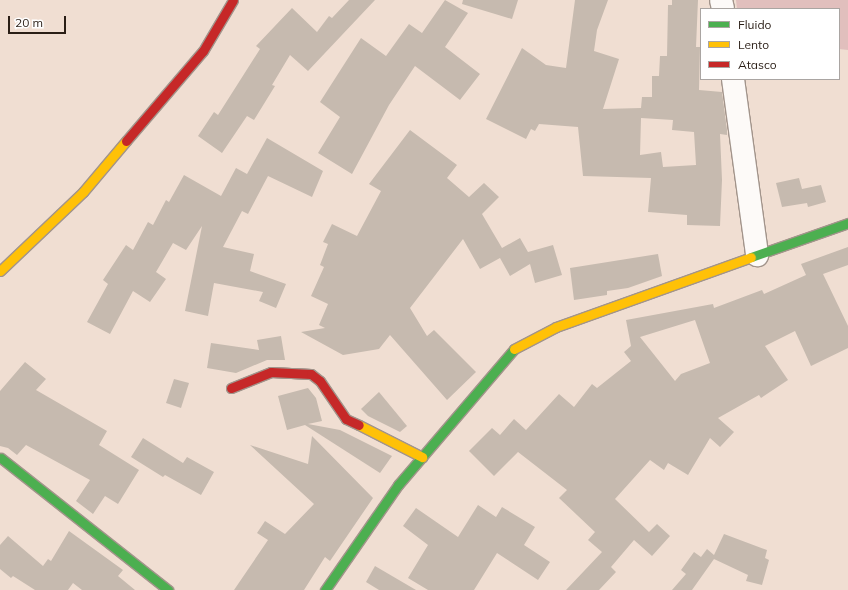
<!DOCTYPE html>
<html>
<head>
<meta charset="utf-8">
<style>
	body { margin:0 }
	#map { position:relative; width:848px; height:590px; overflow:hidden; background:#f0ded2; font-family:Mulish,sans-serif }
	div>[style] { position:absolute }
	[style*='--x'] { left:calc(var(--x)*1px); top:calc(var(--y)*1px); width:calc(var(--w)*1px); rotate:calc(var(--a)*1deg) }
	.green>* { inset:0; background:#e1bfbd }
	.building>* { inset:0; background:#c6baaf }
	.roads { filter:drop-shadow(1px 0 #a2948b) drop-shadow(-1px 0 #a2948b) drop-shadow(0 1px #a2948b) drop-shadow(0 -1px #a2948b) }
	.street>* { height:22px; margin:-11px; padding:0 11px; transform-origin:11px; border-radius:11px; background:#fdfaf8 }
	.fast>* { height:9px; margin:-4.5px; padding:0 4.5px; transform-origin:4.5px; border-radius:4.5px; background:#4caf50 }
	.slow>* { height:9px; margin:-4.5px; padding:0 4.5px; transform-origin:4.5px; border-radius:4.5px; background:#ffc107 }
	.jam>* { height:9px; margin:-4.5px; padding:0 4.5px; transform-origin:4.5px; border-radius:4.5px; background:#c62828 }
	span { translate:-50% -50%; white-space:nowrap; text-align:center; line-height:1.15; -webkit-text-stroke:3px #fff; paint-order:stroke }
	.legend { position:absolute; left:700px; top:8px; width:140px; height:72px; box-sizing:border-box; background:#fff; border:1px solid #aaa5a2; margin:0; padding:5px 7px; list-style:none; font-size:12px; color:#2a1e16 }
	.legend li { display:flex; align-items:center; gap:8px; height:20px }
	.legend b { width:20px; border:1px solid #aaa5a2 }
	.scale { position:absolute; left:8px; top:16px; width:58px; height:18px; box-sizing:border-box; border:2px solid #2a1e16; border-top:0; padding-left:5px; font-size:12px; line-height:14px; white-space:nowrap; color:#2a1e16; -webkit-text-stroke:3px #fff; paint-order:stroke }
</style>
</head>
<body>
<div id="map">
	<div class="green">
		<i style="clip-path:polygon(736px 0,848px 0,848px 50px,839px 49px,839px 9px,737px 9px)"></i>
	</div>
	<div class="building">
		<i style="clip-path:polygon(349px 0,375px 0,308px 71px,290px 55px,272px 85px,275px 86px,254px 120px,247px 116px,222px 153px,198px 136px,214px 112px,218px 115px,260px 49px,256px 46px,292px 8px,317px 32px,329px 16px,332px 18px)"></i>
		<i style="clip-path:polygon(445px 0,468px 13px,445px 47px,480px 74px,460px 100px,415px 66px,389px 105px,352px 174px,318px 153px,340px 117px,320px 102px,361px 38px,386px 56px,409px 24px,422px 33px)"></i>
		<i style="clip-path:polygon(463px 0,518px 0,512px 19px,462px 4px)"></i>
		<i style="clip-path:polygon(evenodd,575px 0,608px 0,597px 30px,594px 51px,619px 59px,603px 109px,641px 108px,642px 97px,652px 97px,652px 76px,659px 76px,660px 56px,667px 56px,668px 5px,672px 5px,672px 0,698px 0,696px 47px,700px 47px,699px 90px,722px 92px,727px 130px,727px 135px,720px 134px,722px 180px,720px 226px,687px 225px,687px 215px,648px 212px,651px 178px,583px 176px,578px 127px,539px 124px,535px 131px,531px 129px,526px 139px,486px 119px,522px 48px,546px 65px,566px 68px,575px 0,641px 118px,673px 120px,672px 130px,694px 132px,696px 165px,663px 167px,661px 152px,640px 155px,641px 118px)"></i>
		<i style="clip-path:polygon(410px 130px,457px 165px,447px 178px,469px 197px,484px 183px,499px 197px,482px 214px,502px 248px,520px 238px,528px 252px,553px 245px,562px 275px,535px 283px,530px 264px,510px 276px,500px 258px,480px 269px,463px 239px,410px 308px,427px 336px,434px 330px,476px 372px,447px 400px,390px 335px,379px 349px,343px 355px,301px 332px,325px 328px,319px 325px,328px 304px,311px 296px,324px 267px,320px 265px,328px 244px,323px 242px,332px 224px,357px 236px,381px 191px,369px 184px)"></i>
		<i style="clip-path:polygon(267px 138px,323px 171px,312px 197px,268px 176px,248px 214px,242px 211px,223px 247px,254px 254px,250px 271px,286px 284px,276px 308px,259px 301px,263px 292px,214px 283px,208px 316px,185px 311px,202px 226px,186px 250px,173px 243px,156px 272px,166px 279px,150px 302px,133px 291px,110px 334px,87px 322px,108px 284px,103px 280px,126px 245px,133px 250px,148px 222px,153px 225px,166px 200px,169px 202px,184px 175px,221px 196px,236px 168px,247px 174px)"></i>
		<i style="clip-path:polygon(799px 178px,802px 189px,821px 185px,826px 202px,808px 207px,807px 203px,782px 207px,776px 183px)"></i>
		<i style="clip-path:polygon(evenodd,848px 247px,848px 265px,823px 274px,848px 326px,848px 348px,811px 366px,795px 331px,765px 346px,788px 380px,761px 398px,759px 395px,718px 418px,734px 432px,720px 447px,710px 438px,688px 475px,668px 463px,664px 470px,650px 460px,615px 499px,649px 532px,657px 524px,670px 536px,652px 556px,634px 540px,611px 567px,616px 572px,599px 590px,566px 590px,602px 552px,588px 540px,595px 532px,559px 498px,567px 490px,518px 452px,494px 476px,469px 451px,492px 428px,500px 435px,514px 419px,526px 430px,559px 394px,574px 407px,592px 384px,597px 388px,631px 361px,624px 352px,631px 346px,626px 320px,713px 304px,714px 308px,762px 290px,764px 294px,806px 275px,801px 264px,848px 247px,695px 320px,710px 363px,681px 374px,675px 381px,640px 337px,695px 320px)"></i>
		<i style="clip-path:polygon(658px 254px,662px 276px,628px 288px,607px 291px,607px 295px,574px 300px,570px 268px)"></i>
		<i style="clip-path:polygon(281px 336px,285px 360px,267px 360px,236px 373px,207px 368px,211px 343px,259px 350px,257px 340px)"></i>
		<i style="clip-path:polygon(25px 362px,46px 379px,36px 390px,107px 431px,99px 445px,139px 470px,118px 504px,105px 496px,93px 514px,76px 501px,90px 480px,26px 445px,17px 455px,8px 448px,0 446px,0 391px)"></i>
		<i style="clip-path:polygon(174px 379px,189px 383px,181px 408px,166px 403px)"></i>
		<i style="clip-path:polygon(308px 388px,316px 398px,322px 421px,308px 424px,340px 430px,392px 456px,380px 473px,305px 425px,287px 430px,278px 396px)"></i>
		<i style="clip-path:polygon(379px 392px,407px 426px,400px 432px,368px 416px,361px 409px)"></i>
		<i style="clip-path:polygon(312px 436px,373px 498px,330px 561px,325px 557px,304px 590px,234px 590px,268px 540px,257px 533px,265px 521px,285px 534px,314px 504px,250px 445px,308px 464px)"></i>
		<i style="clip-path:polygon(143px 438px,183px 463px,187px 457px,214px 472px,201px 495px,165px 475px,163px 477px,131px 457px)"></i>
		<i style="clip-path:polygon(478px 505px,496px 517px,502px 507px,535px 527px,524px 545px,550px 562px,538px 580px,497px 553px,474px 590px,428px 590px,408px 578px,428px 545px,403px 526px,416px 508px,458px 537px)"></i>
		<i style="clip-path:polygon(69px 531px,123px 570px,118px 576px,135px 590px,82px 590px,73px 583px,68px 590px,35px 590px,13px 576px,11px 578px,0 569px,0 545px,8px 536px,43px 566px,48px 559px,51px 561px)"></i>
		<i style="clip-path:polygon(724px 534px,767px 550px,765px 558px,769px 560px,762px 585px,746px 581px,748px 575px,714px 559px,692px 590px,672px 590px,686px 574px,681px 570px,694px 552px,701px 557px,707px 549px,714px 555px)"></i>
		<i style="clip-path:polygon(375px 566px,416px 590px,379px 590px,366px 582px)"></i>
	</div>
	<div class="roads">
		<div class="street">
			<i style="--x:721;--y:0;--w:9;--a:77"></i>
			<i style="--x:733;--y:79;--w:178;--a:82.2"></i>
		</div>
		<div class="fast">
			<i style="--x:751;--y:257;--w:103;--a:-19.3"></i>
			<i style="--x:1;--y:458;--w:213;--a:38.3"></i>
			<i style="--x:325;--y:590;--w:128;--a:-55.2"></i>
			<i style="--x:398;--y:485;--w:179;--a:-49.5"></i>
		</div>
		<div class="slow">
			<i style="--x:0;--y:271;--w:115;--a:-43.6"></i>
			<i style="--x:83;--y:192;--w:67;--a:-49.9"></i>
			<i style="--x:514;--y:349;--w:47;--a:-27.6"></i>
			<i style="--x:556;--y:327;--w:207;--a:-19.7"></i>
			<i style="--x:359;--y:425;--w:71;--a:26.9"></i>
		</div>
		<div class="jam">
			<i style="--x:126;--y:141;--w:118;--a:-49.5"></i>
			<i style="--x:203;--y:51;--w:59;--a:-59.5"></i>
			<i style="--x:231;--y:388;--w:43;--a:-21.8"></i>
			<i style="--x:271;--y:372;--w:40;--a:2.9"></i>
			<i style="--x:311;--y:374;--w:11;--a:38"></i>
			<i style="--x:320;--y:381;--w:46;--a:55.6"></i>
			<i style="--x:346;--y:419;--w:14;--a:25"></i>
		</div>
	</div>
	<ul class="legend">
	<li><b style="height:5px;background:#4caf50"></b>Fluido</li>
	<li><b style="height:5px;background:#ffc107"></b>Lento</li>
	<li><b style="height:5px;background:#c62828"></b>Atasco</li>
	</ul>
	<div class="scale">20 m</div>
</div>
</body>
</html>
